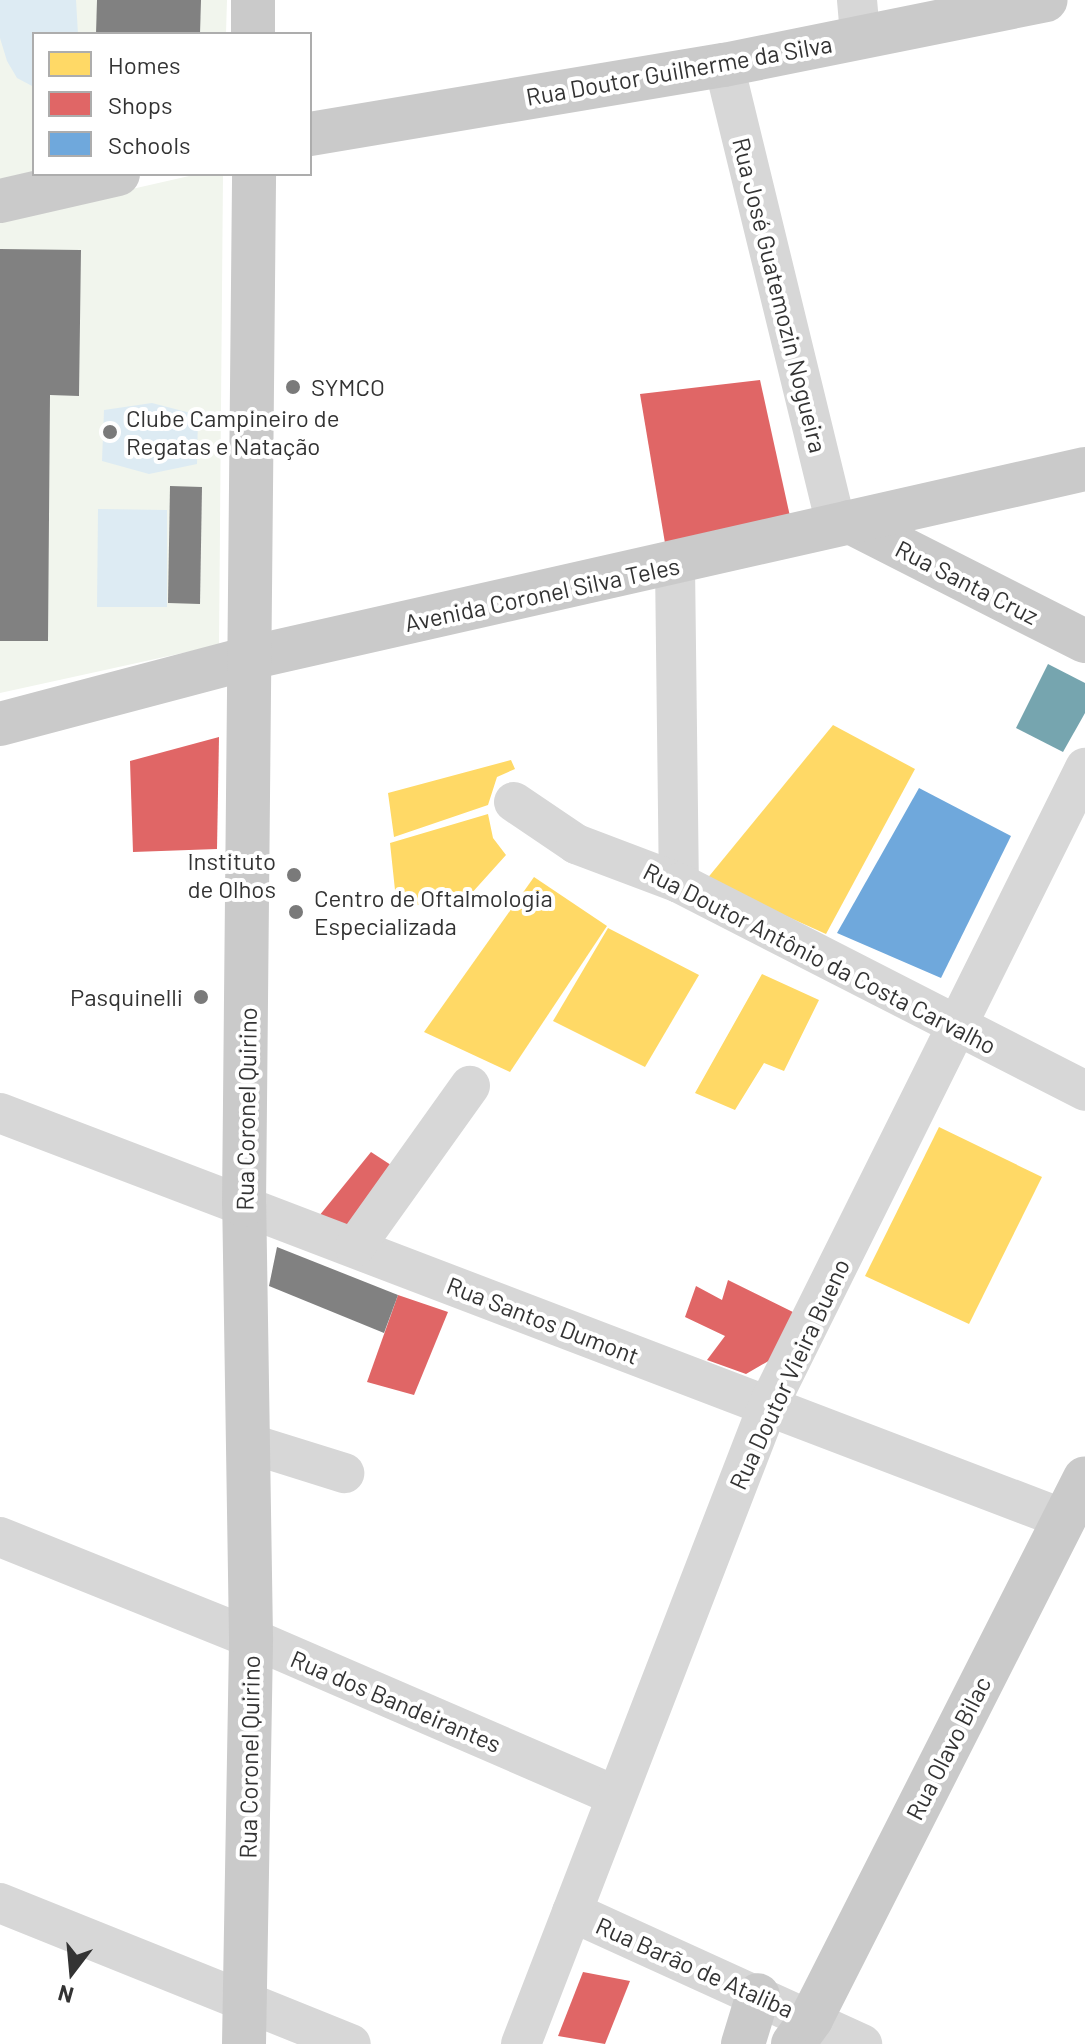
<!DOCTYPE html>
<html>
<head>
<meta charset="utf-8">
<style>
	body { margin:0 }
	#map { position:relative; width:1085px; height:2044px; overflow:hidden; background:#fff; font-family:Barlow,sans-serif }
	div>[style] { position:absolute }
	[style*='--x'] { left:calc(var(--x)*1px); top:calc(var(--y)*1px); width:calc(var(--w)*1px); rotate:calc(var(--a)*1deg) }
	.green>* { inset:0; background:#f1f5ed }
	.water>* { inset:0; background:#ddebf3 }
	.homes>* { inset:0; background:#ffd966 }
	.shops>* { inset:0; background:#e06666 }
	.schools>* { inset:0; background:#6fa8dc }
	.public>* { inset:0; background:#76a5af }
	.building>* { inset:0; background:#818181 }
	.minor>* { height:40px; margin:-20px; padding:0 20px; transform-origin:20px; border-radius:20px; background:#d7d7d7 }
	.major>* { height:44px; margin:-22px; padding:0 22px; transform-origin:22px; border-radius:22px; background:#cacaca }
	.dots>* { width:22px; height:22px; translate:-50% -50%; box-sizing:border-box; border:4px solid #fff; border-radius:50% }
	span { translate:-50% -50%; white-space:nowrap; text-align:center; line-height:1.15; -webkit-text-stroke:8px #fff; paint-order:stroke }
	.street-label { font-size:24px; color:#333 }
	.poi-label { font-size:24px; color:#333 }
	.left { translate:0 -50%; text-align:left }
	.right { translate:-100% -50%; text-align:right }
	.legend { position:absolute; left:32px; top:32px; width:280px; height:144px; box-sizing:border-box; background:#fff; border:2px solid #adadad; margin:0; padding:10px 14px; list-style:none; font-size:24px; color:#333 }
	.legend li { display:flex; align-items:center; gap:16px; height:40px }
	.legend b { width:40px; border:2px solid #adadad }
	.north { position:absolute; left:32px; top:1932px; width:80px; height:80px; -webkit-text-stroke:6px #fff; paint-order:stroke; rotate:196deg; font-size:22px; font-weight:700; line-height:32px; text-align:center; color:#333 }
	.north::after { content:''; display:block; margin:auto; width:28px; height:36px; background:#333; clip-path:polygon(50% 0,100% 100%,50% 72%,0 100%) }
</style>
</head>
<body>
<div id="map">
	<div class="green">
		<i style="clip-path:polygon(0 0,227px 0,226px 34px,34px 34px,34px 173px,0 180px)"></i>
		<i style="clip-path:polygon(198px 174px,223px 174px,219px 645px,0 693px,0 219px)"></i>
	</div>
	<div class="water">
		<i style="clip-path:polygon(0 0,76px 0,78px 34px,34px 34px,34px 87px,17px 78px,7px 61px,0 38px)"></i>
		<i style="clip-path:polygon(152px 403px,198px 415px,197px 464px,149px 474px,102px 461px,104px 410px)"></i>
		<i style="clip-path:polygon(98px 509px,167px 510px,167px 607px,97px 607px)"></i>
	</div>
	<div class="homes">
		<i style="clip-path:polygon(833px 725px,915px 769px,826px 934px,706px 880px)"></i>
		<i style="clip-path:polygon(511px 760px,515px 769px,497px 777px,488px 805px,394px 837px,388px 793px)"></i>
		<i style="clip-path:polygon(488px 814px,493px 838px,506px 855px,470px 895px,397px 909px,390px 843px)"></i>
		<i style="clip-path:polygon(534px 877px,607px 926px,510px 1072px,424px 1032px)"></i>
		<i style="clip-path:polygon(608px 928px,699px 975px,645px 1067px,553px 1021px)"></i>
		<i style="clip-path:polygon(762px 974px,819px 1000px,784px 1071px,764px 1063px,735px 1110px,695px 1093px)"></i>
		<i style="clip-path:polygon(939px 1127px,1042px 1177px,969px 1324px,865px 1276px)"></i>
	</div>
	<div class="shops">
		<i style="clip-path:polygon(760px 380px,793px 530px,667px 555px,640px 394px)"></i>
		<i style="clip-path:polygon(219px 737px,217px 849px,133px 852px,130px 761px)"></i>
		<i style="clip-path:polygon(371px 1152px,394px 1167px,345px 1228px,319px 1216px)"></i>
		<i style="clip-path:polygon(728px 1280px,799px 1315px,772px 1359px,746px 1374px,707px 1360px,725px 1336px,685px 1317px,696px 1286px,722px 1300px)"></i>
		<i style="clip-path:polygon(398px 1295px,448px 1312px,414px 1395px,367px 1382px)"></i>
		<i style="clip-path:polygon(583px 1972px,630px 1981px,605px 2044px,558px 2036px)"></i>
	</div>
	<div class="schools">
		<i style="clip-path:polygon(919px 788px,1011px 836px,941px 978px,837px 933px)"></i>
	</div>
	<div class="public">
		<i style="clip-path:polygon(1048px 664px,1085px 683px,1085px 713px,1063px 752px,1016px 728px)"></i>
	</div>
	<div class="building">
		<i style="clip-path:polygon(97px 0,201px 0,200px 34px,96px 34px)"></i>
		<i style="clip-path:polygon(0 249px,81px 250px,79px 396px,50px 395px,48px 641px,0 641px)"></i>
		<i style="clip-path:polygon(170px 486px,202px 487px,200px 604px,168px 603px)"></i>
		<i style="clip-path:polygon(277px 1247px,398px 1295px,384px 1333px,269px 1286px)"></i>
	</div>
	<div class="minor">
		<i style="--x:857;--y:0;--w:38;--a:85"></i>
		<i style="--x:724;--y:65;--w:472;--a:76.3"></i>
		<i style="--x:675;--y:565;--w:318;--a:89.3"></i>
		<i style="--x:514;--y:802;--w:75;--a:34.1"></i>
		<i style="--x:576;--y:844;--w:110;--a:20.7"></i>
		<i style="--x:679;--y:883;--w:456;--a:27.1"></i>
		<i style="--x:0;--y:1113;--w:1139;--a:20.89"></i>
		<i style="--x:355;--y:1247;--w:198;--a:-54.5"></i>
		<i style="--x:248;--y:1443;--w:101;--a:17.4"></i>
		<i style="--x:0;--y:1537;--w:271;--a:21.9"></i>
		<i style="--x:251;--y:1638;--w:395;--a:23.4"></i>
		<i style="--x:0;--y:1903;--w:378;--a:21.9"></i>
		<i style="--x:572;--y:1912;--w:319;--a:24.5"></i>
		<i style="--x:521;--y:2044;--w:682;--a:-68.85"></i>
		<i style="--x:767;--y:1408;--w:715;--a:-63.58"></i>
	</div>
	<div class="major">
		<i style="--x:253;--y:0;--w:34;--a:90"></i>
		<i style="--x:310;--y:134;--w:420;--a:-9.5"></i>
		<i style="--x:724;--y:65;--w:328;--a:-11.4"></i>
		<i style="--x:0;--y:201;--w:121;--a:-12.9"></i>
		<i style="--x:850;--y:522;--w:263;--a:26.9"></i>
		<i style="--x:0;--y:724;--w:258;--a:-14.8"></i>
		<i style="--x:249;--y:658;--w:857;--a:-12.74"></i>
		<i style="--x:244;--y:2044;--w:406;--a:-89"></i>
		<i style="--x:251;--y:1638;--w:433;--a:-90.9"></i>
		<i style="--x:244;--y:1205;--w:1031;--a:-89.44"></i>
		<i style="--x:743;--y:2044;--w:51;--a:-73"></i>
		<i style="--x:793;--y:2044;--w:31;--a:-54"></i>
		<i style="--x:811;--y:2019;--w:606;--a:-63.14"></i>
	</div>
	<div class="dots">
		<i style="left:293px;top:387px;background:#7a7a7a"></i>
		<i style="left:110px;top:432px;background:#7a7a7a"></i>
		<i style="left:294px;top:875px;background:#7a7a7a"></i>
		<i style="left:296px;top:912px;background:#7a7a7a"></i>
		<i style="left:201px;top:997px;background:#7a7a7a"></i>
	</div>
	<div class="street-label">
		<span style="left:679px;top:70px;rotate:-10deg">Rua Doutor Guilherme da Silva</span>
		<span style="left:780px;top:295px;rotate:76deg">Rua José Guatemozin Nogueira</span>
		<span style="left:967px;top:582px;rotate:27deg">Rua Santa Cruz</span>
		<span style="left:542px;top:594px;rotate:-12deg">Avenida Coronel Silva Teles</span>
		<span style="left:820px;top:958px;rotate:27deg">Rua Doutor Antônio da Costa Carvalho</span>
		<span style="left:246px;top:1109px;rotate:-89deg">Rua Coronel Quirino</span>
		<span style="left:543px;top:1320px;rotate:21deg">Rua Santos Dumont</span>
		<span style="left:789px;top:1374px;rotate:-65deg">Rua Doutor Vieira Bueno</span>
		<span style="left:396px;top:1701px;rotate:23deg">Rua dos Bandeirantes</span>
		<span style="left:948px;top:1748px;rotate:-63deg">Rua Olavo Bilac</span>
		<span style="left:249px;top:1757px;rotate:-89deg">Rua Coronel Quirino</span>
		<span style="left:695px;top:1967px;rotate:24deg">Rua Barão de Ataliba</span>
	</div>
	<div class="poi-label">
		<span class="left" style="left:311px;top:387px">SYMCO</span>
		<span class="left" style="left:126px;top:432px">Clube Campineiro de<br>Regatas e Natação</span>
		<span class="right" style="left:276px;top:875px">Instituto<br>de Olhos</span>
		<span class="left" style="left:314px;top:912px">Centro de Oftalmologia<br>Especializada</span>
		<span class="right" style="left:183px;top:997px">Pasquinelli</span>
	</div>
	<ul class="legend">
	<li><b style="height:22px;background:#ffd966"></b>Homes</li>
	<li><b style="height:22px;background:#e06666"></b>Shops</li>
	<li><b style="height:22px;background:#6fa8dc"></b>Schools</li>
	</ul>
	<div class="north">N</div>
</div>
</body>
</html>
